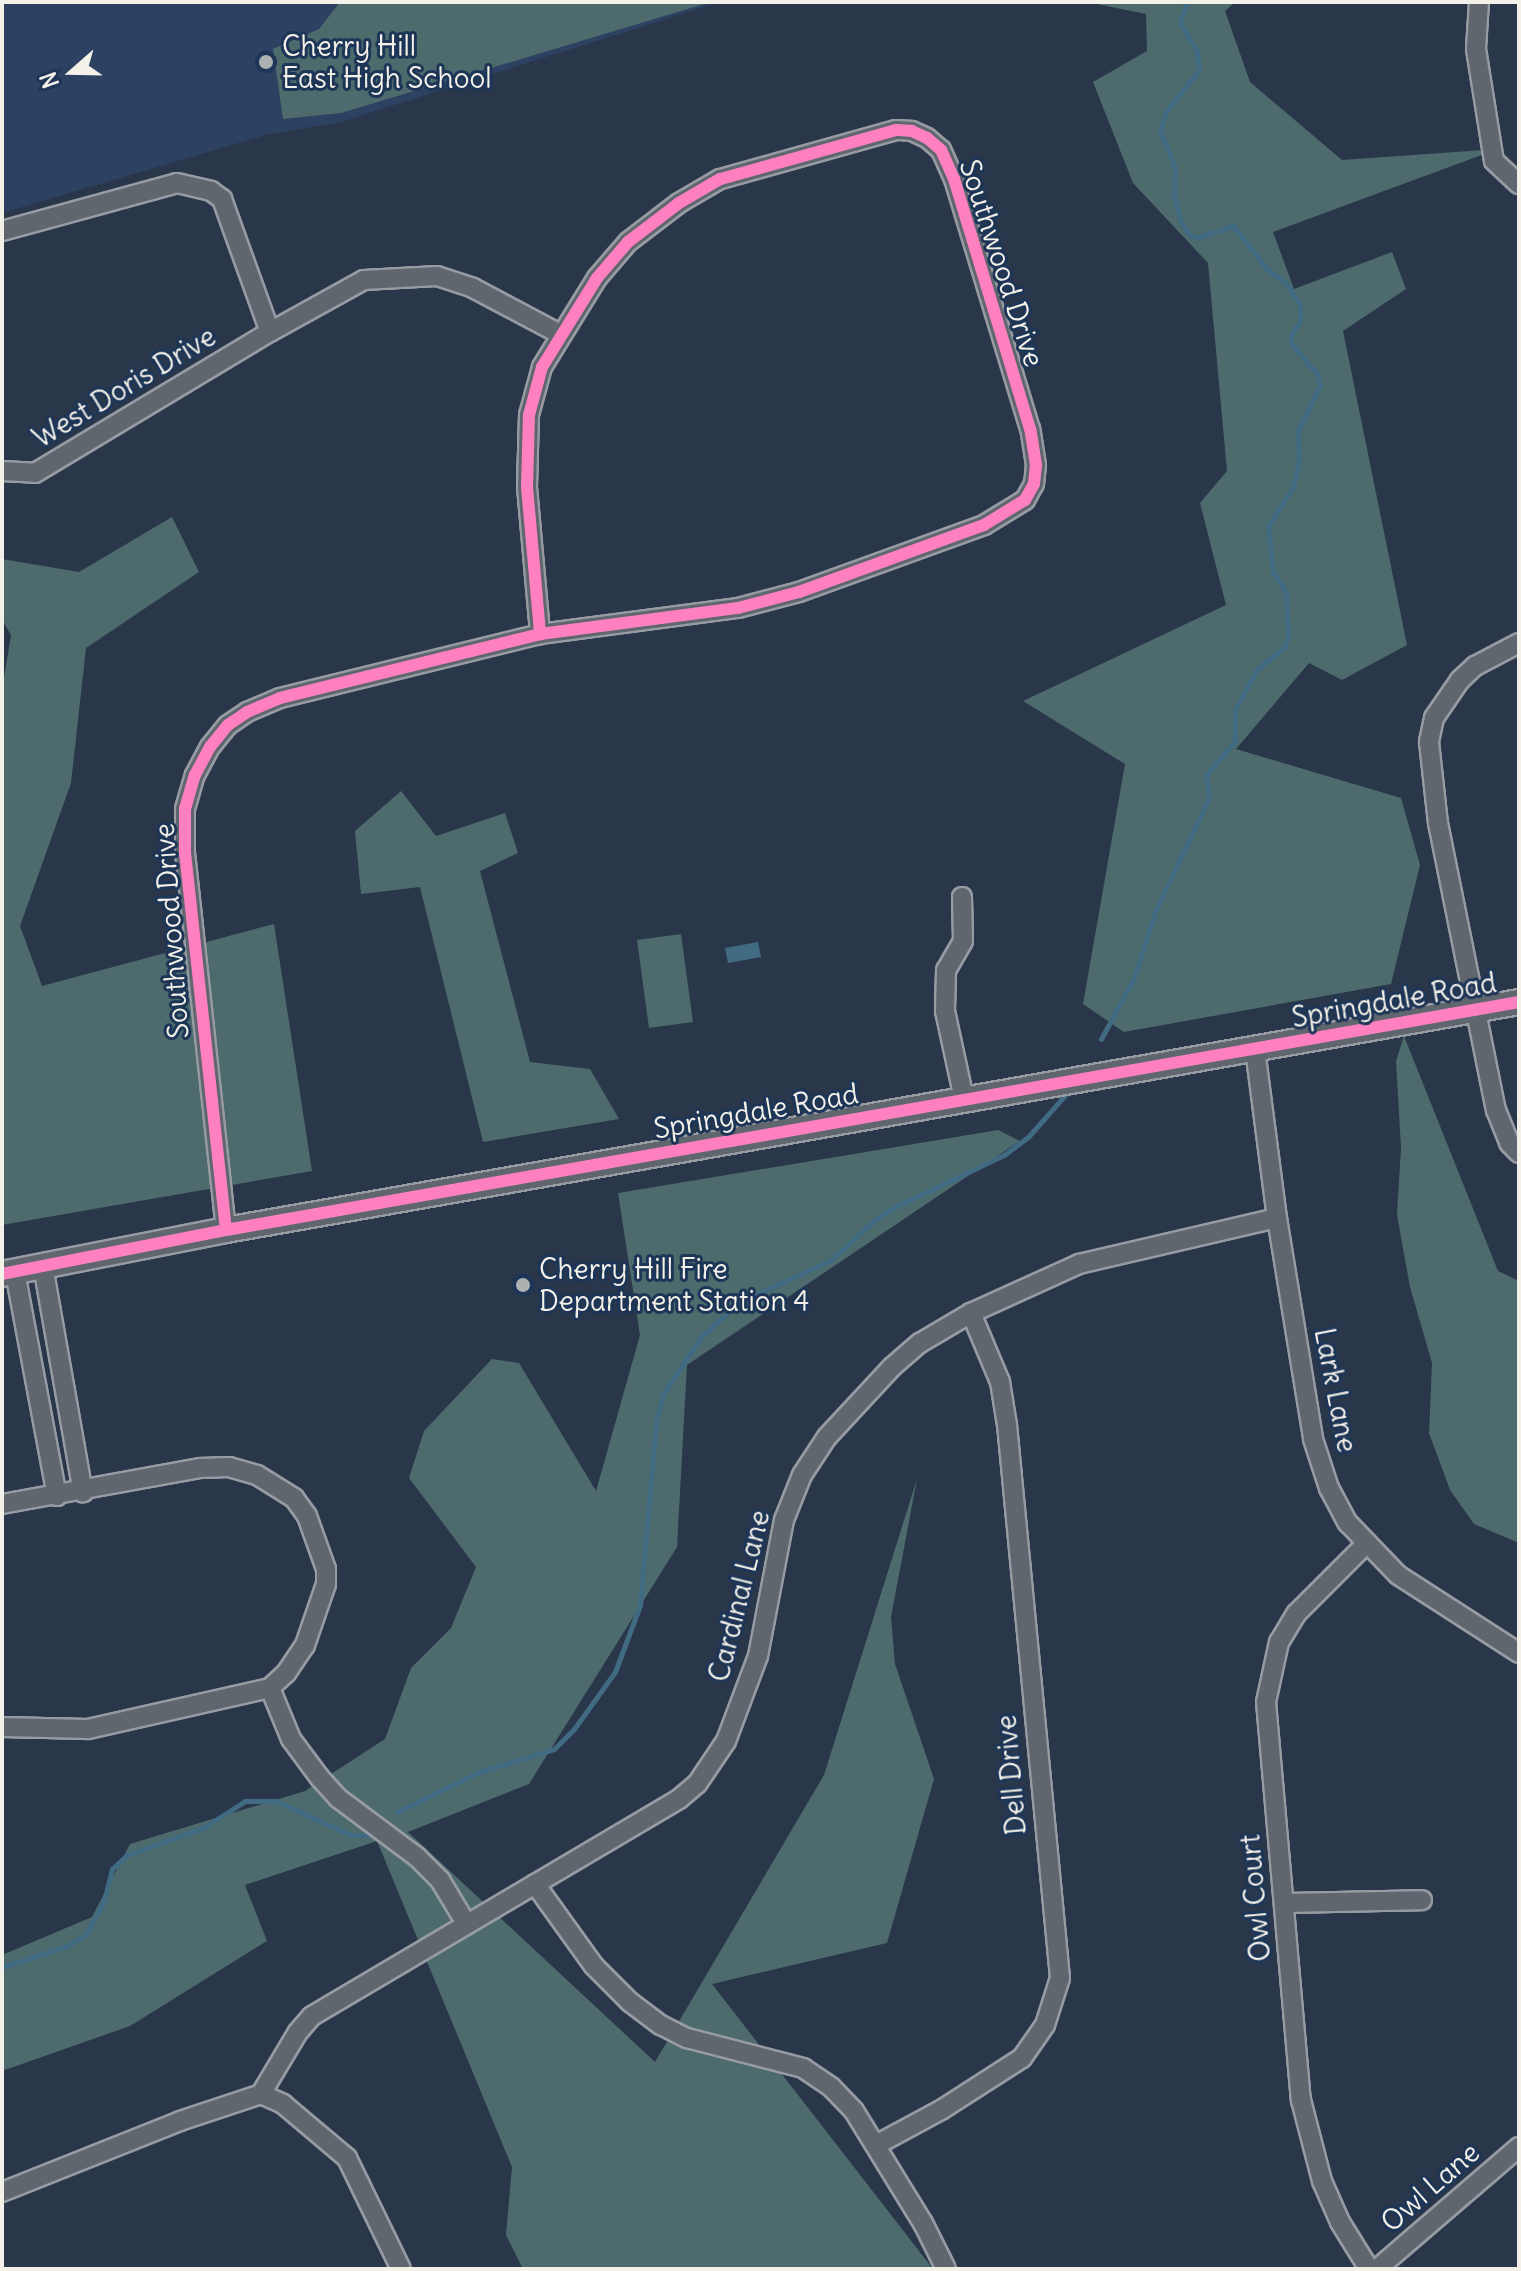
<!DOCTYPE html>
<html>
<head>
<meta charset="utf-8">
<style>
	body { margin:0 }
	#map { position:relative; width:1521px; height:2271px; overflow:hidden; background:#2a374a; font-family:Delius,sans-serif }
	div>[style] { position:absolute }
	[style*='--x'] { left:calc(var(--x)*1px); top:calc(var(--y)*1px); width:calc(var(--w)*1px); rotate:calc(var(--a)*1deg) }
	.built>* { inset:0; background:#2d4162 }
	.green>* { inset:0; background:#4d6b6d }
	.water>* { inset:0; background:#416a83 }
	.stream>* { height:5px; margin:-2.5px; padding:0 2.5px; transform-origin:2.5px; border-radius:2.5px; background:#416a83 }
	.roads { filter:drop-shadow(2px 0 #979ca3) drop-shadow(-2px 0 #979ca3) drop-shadow(0 2px #979ca3) drop-shadow(0 -2px #979ca3) }
	.street>* { height:18px; margin:-9px; padding:0 9px; transform-origin:9px; border-radius:9px; background:#60666e }
	.secondary>* { height:24px; margin:-12px; padding:0 12px; transform-origin:12px; border-radius:12px; background:#60666e }
	.cycleway>* { height:12px; margin:-6px; padding:0 6px; transform-origin:6px; border-radius:6px; background:#ff80c0 }
	.dots>* { width:22px; height:22px; translate:-50% -50%; box-sizing:border-box; border:4px solid #1d3557; border-radius:50% }
	span { translate:-50% -50%; white-space:nowrap; text-align:center; line-height:1.15; -webkit-text-stroke:6px #1d3557; paint-order:stroke }
	.poi-label { font-size:28px; color:#f4f1e8 }
	.left { translate:0 -50%; text-align:left }
	.street-label { font-size:28px; color:#f4f1e8 }
	.frame { position:absolute; inset:0; border:4px solid #f4f1e8; pointer-events:none }
	.north { position:absolute; left:32px; top:32px; width:80px; height:80px; -webkit-text-stroke:6px #1d3557; paint-order:stroke; rotate:250deg; font-size:22px; font-weight:700; line-height:32px; text-align:center; color:#f4f1e8 }
	.north::after { content:''; display:block; margin:auto; width:28px; height:36px; background:#f4f1e8; clip-path:polygon(50% 0,100% 100%,50% 72%,0 100%) }
</style>
</head>
<body>
<div id="map">
	<div class="built">
		<i style="clip-path:polygon(2px 2px,720px 2px,341px 122px,269px 134px,2px 213px)"></i>
	</div>
	<div class="green">
		<i style="clip-path:polygon(340px 2px,711px 2px,341px 113px,283px 119px,273px 49px,319px 29px)"></i>
		<i style="clip-path:polygon(1087px 2px,1235px 2px,1225px 11px,1250px 82px,1342px 160px,1498px 149px,1273px 232px,1294px 289px,1392px 252px,1406px 289px,1343px 331px,1407px 645px,1342px 680px,1309px 663px,1236px 749px,1401px 798px,1420px 865px,1391px 984px,1124px 1032px,1083px 1004px,1125px 764px,1023px 701px,1226px 605px,1200px 503px,1227px 471px,1208px 263px,1133px 183px,1093px 82px,1147px 51px,1146px 14px)"></i>
		<i style="clip-path:polygon(172px 517px,199px 572px,86px 648px,71px 783px,20px 926px,42px 986px,274px 924px,312px 1171px,2px 1225px,2px 690px,11px 635px,2px 620px,2px 559px,79px 572px)"></i>
		<i style="clip-path:polygon(401px 791px,436px 836px,505px 813px,518px 853px,480px 871px,530px 1062px,590px 1069px,619px 1119px,483px 1142px,420px 887px,361px 894px,355px 831px)"></i>
		<i style="clip-path:polygon(681px 934px,693px 1022px,649px 1028px,637px 940px)"></i>
		<i style="clip-path:polygon(1404px 1036px,1498px 1271px,1519px 1281px,1519px 1543px,1474px 1524px,1450px 1490px,1429px 1433px,1432px 1363px,1410px 1287px,1397px 1215px,1401px 1148px,1396px 1061px)"></i>
		<i style="clip-path:polygon(998px 1130px,1020px 1141px,687px 1365px,677px 1547px,529px 1784px,408px 1832px,655px 2062px,824px 1775px,917px 1479px,891px 1617px,895px 1664px,934px 1779px,887px 1943px,712px 1984px,933px 2269px,523px 2269px,506px 2235px,512px 2167px,377px 1841px,245px 1885px,267px 1941px,130px 2026px,2px 2071px,2px 1955px,92px 1917px,130px 1844px,305px 1791px,385px 1739px,411px 1668px,451px 1628px,476px 1567px,409px 1478px,424px 1431px,492px 1359px,519px 1363px,596px 1491px,640px 1335px,618px 1193px)"></i>
	</div>
	<div class="water">
		<i style="clip-path:polygon(758px 942px,761px 957px,728px 963px,725px 948px)"></i>
	</div>
	<div class="stream">
		<i style="--x:1101;--y:1039;--w:69;--a:-61.6"></i>
		<i style="--x:1134;--y:978;--w:69;--a:-72.3"></i>
		<i style="--x:1155;--y:912;--w:126;--a:-64.7"></i>
		<i style="--x:1209;--y:798;--w:23;--a:-97"></i>
		<i style="--x:1206;--y:775;--w:45;--a:-49.5"></i>
		<i style="--x:1235;--y:741;--w:31;--a:-90"></i>
		<i style="--x:1235;--y:710;--w:47;--a:-61.8"></i>
		<i style="--x:1257;--y:669;--w:34;--a:-38"></i>
		<i style="--x:1284;--y:648;--w:12;--a:-70"></i>
		<i style="--x:1288;--y:637;--w:44;--a:-92.6"></i>
		<i style="--x:1286;--y:593;--w:26;--a:-121"></i>
		<i style="--x:1273;--y:571;--w:45;--a:-96.3"></i>
		<i style="--x:1268;--y:526;--w:46;--a:-57.3"></i>
		<i style="--x:1293;--y:487;--w:27;--a:-77"></i>
		<i style="--x:1299;--y:461;--w:30;--a:-92"></i>
		<i style="--x:1298;--y:431;--w:51;--a:-64.4"></i>
		<i style="--x:1320;--y:385;--w:11;--a:-105"></i>
		<i style="--x:1317;--y:374;--w:40;--a:-130"></i>
		<i style="--x:1291;--y:343;--w:8;--a:-90"></i>
		<i style="--x:1291;--y:335;--w:17;--a:-57"></i>
		<i style="--x:1300;--y:321;--w:16;--a:-90"></i>
		<i style="--x:1300;--y:305;--w:26;--a:-122"></i>
		<i style="--x:1286;--y:283;--w:22;--a:-144"></i>
		<i style="--x:1268;--y:270;--w:56;--a:-128.5"></i>
		<i style="--x:1233;--y:226;--w:38;--a:162"></i>
		<i style="--x:1197;--y:238;--w:9;--a:-153"></i>
		<i style="--x:1189;--y:234;--w:14;--a:-124"></i>
		<i style="--x:1181;--y:222;--w:28;--a:-105"></i>
		<i style="--x:1174;--y:195;--w:27;--a:-88"></i>
		<i style="--x:1175;--y:168;--w:41;--a:-111.5"></i>
		<i style="--x:1160;--y:130;--w:21;--a:-71"></i>
		<i style="--x:1167;--y:110;--w:51;--a:-51.3"></i>
		<i style="--x:1199;--y:70;--w:19;--a:-96"></i>
		<i style="--x:1197;--y:51;--w:33;--a:-121"></i>
		<i style="--x:1180;--y:23;--w:22;--a:-72"></i>
		<i style="--x:397;--y:1812;--w:91;--a:-26"></i>
		<i style="--x:479;--y:1772;--w:78;--a:-17"></i>
		<i style="--x:554;--y:1749;--w:28;--a:-45"></i>
		<i style="--x:574;--y:1729;--w:70;--a:-54.3"></i>
		<i style="--x:615;--y:1672;--w:72;--a:-69.5"></i>
		<i style="--x:640;--y:1605;--w:184;--a:-85"></i>
		<i style="--x:656;--y:1422;--w:29;--a:-76"></i>
		<i style="--x:663;--y:1394;--w:67;--a:-56.5"></i>
		<i style="--x:700;--y:1338;--w:52;--a:-42.6"></i>
		<i style="--x:738;--y:1303;--w:102;--a:-24.8"></i>
		<i style="--x:831;--y:1260;--w:62;--a:-42.4"></i>
		<i style="--x:877;--y:1218;--w:23;--a:-31"></i>
		<i style="--x:897;--y:1206;--w:119;--a:-25.5"></i>
		<i style="--x:1004;--y:1155;--w:30;--a:-37"></i>
		<i style="--x:1028;--y:1137;--w:57;--a:-48.5"></i>
		<i style="--x:2;--y:1967;--w:68;--a:-17.9"></i>
		<i style="--x:67;--y:1946;--w:22;--a:-32"></i>
		<i style="--x:86;--y:1934;--w:38;--a:-61"></i>
		<i style="--x:104;--y:1901;--w:33;--a:-76"></i>
		<i style="--x:112;--y:1869;--w:21;--a:-43"></i>
		<i style="--x:127;--y:1855;--w:81;--a:-19.6"></i>
		<i style="--x:203;--y:1828;--w:50;--a:-32.7"></i>
		<i style="--x:245;--y:1801;--w:31;--a:0"></i>
		<i style="--x:276;--y:1801;--w:82;--a:24.4"></i>
		<i style="--x:351;--y:1835;--w:20;--a:0"></i>
	</div>
	<div class="roads">
		<div class="street">
			<i style="--x:1479;--y:2;--w:47;--a:93.7"></i>
			<i style="--x:1476;--y:49;--w:113;--a:80.9"></i>
			<i style="--x:1494;--y:161;--w:34;--a:43"></i>
			<i style="--x:2;--y:231;--w:181;--a:-15.3"></i>
			<i style="--x:177;--y:183;--w:35;--a:13"></i>
			<i style="--x:211;--y:191;--w:14;--a:36"></i>
			<i style="--x:222;--y:199;--w:141;--a:70.2"></i>
			<i style="--x:2;--y:471;--w:33;--a:3"></i>
			<i style="--x:35;--y:473;--w:274;--a:-31"></i>
			<i style="--x:270;--y:332;--w:107;--a:-29"></i>
			<i style="--x:364;--y:280;--w:73;--a:-3.1"></i>
			<i style="--x:437;--y:276;--w:38;--a:18"></i>
			<i style="--x:473;--y:288;--w:98;--a:27.9"></i>
			<i style="--x:1519;--y:643;--w:50;--a:152.4"></i>
			<i style="--x:1475;--y:666;--w:21;--a:137"></i>
			<i style="--x:1460;--y:680;--w:46;--a:124.4"></i>
			<i style="--x:1434;--y:718;--w:25;--a:102"></i>
			<i style="--x:1429;--y:742;--w:81;--a:83.7"></i>
			<i style="--x:1438;--y:823;--w:293;--a:78.6"></i>
			<i style="--x:1496;--y:1110;--w:35;--a:68"></i>
			<i style="--x:1509;--y:1143;--w:14;--a:45"></i>
			<i style="--x:962;--y:897;--w:44;--a:88.7"></i>
			<i style="--x:963;--y:941;--w:34;--a:120"></i>
			<i style="--x:946;--y:970;--w:41;--a:91.4"></i>
			<i style="--x:945;--y:1011;--w:90;--a:77.8"></i>
			<i style="--x:1255;--y:1049;--w:170;--a:82.6"></i>
			<i style="--x:1277;--y:1218;--w:224;--a:80.7"></i>
			<i style="--x:1313;--y:1439;--w:52;--a:71.9"></i>
			<i style="--x:1329;--y:1488;--w:40;--a:62"></i>
			<i style="--x:1348;--y:1523;--w:72;--a:46.1"></i>
			<i style="--x:1398;--y:1575;--w:144;--a:32.8"></i>
			<i style="--x:226;--y:1230;--w:378;--a:-96.2"></i>
			<i style="--x:185;--y:854;--w:45;--a:-90"></i>
			<i style="--x:185;--y:809;--w:35;--a:-74"></i>
			<i style="--x:195;--y:775;--w:32;--a:-62"></i>
			<i style="--x:210;--y:747;--w:28;--a:-51"></i>
			<i style="--x:228;--y:725;--w:23;--a:-34"></i>
			<i style="--x:247;--y:712;--w:36;--a:-23"></i>
			<i style="--x:280;--y:698;--w:268;--a:-13.8"></i>
			<i style="--x:540;--y:634;--w:200;--a:-7.5"></i>
			<i style="--x:738;--y:608;--w:63;--a:-14.7"></i>
			<i style="--x:799;--y:592;--w:197;--a:-19.9"></i>
			<i style="--x:984;--y:525;--w:48;--a:-31.4"></i>
			<i style="--x:1025;--y:500;--w:18;--a:-61"></i>
			<i style="--x:1034;--y:484;--w:19;--a:-84"></i>
			<i style="--x:1036;--y:465;--w:36;--a:-99"></i>
			<i style="--x:1030;--y:429;--w:261;--a:-106.9"></i>
			<i style="--x:954;--y:179;--w:32;--a:-114"></i>
			<i style="--x:941;--y:150;--w:18;--a:-139"></i>
			<i style="--x:927;--y:138;--w:17;--a:-155"></i>
			<i style="--x:912;--y:131;--w:16;--a:-176"></i>
			<i style="--x:896;--y:130;--w:183;--a:164.4"></i>
			<i style="--x:720;--y:179;--w:48;--a:149.7"></i>
			<i style="--x:679;--y:203;--w:64;--a:142.6"></i>
			<i style="--x:628;--y:242;--w:48;--a:130.7"></i>
			<i style="--x:597;--y:278;--w:105;--a:121.7"></i>
			<i style="--x:542;--y:367;--w:50;--a:105.2"></i>
			<i style="--x:529;--y:415;--w:72;--a:91.6"></i>
			<i style="--x:527;--y:487;--w:148;--a:84.9"></i>
			<i style="--x:43;--y:1266;--w:230;--a:80"></i>
			<i style="--x:15;--y:1272;--w:228;--a:79.4"></i>
			<i style="--x:2;--y:1504;--w:202;--a:-10.3"></i>
			<i style="--x:201;--y:1468;--w:28;--a:-2"></i>
			<i style="--x:229;--y:1467;--w:29;--a:16"></i>
			<i style="--x:257;--y:1475;--w:44;--a:31.9"></i>
			<i style="--x:294;--y:1498;--w:22;--a:54"></i>
			<i style="--x:307;--y:1516;--w:56;--a:70.3"></i>
			<i style="--x:326;--y:1569;--w:15;--a:90"></i>
			<i style="--x:326;--y:1584;--w:65;--a:109"></i>
			<i style="--x:305;--y:1645;--w:34;--a:124"></i>
			<i style="--x:286;--y:1673;--w:22;--a:137"></i>
			<i style="--x:270;--y:1688;--w:187;--a:167.3"></i>
			<i style="--x:88;--y:1729;--w:86;--a:-178.7"></i>
			<i style="--x:1367;--y:1543;--w:100;--a:135"></i>
			<i style="--x:1296;--y:1614;--w:33;--a:121"></i>
			<i style="--x:1279;--y:1642;--w:61;--a:102.2"></i>
			<i style="--x:1266;--y:1702;--w:400;--a:85"></i>
			<i style="--x:1301;--y:2100;--w:84;--a:75.5"></i>
			<i style="--x:1322;--y:2181;--w:45;--a:66.3"></i>
			<i style="--x:1340;--y:2222;--w:55;--a:58.3"></i>
			<i style="--x:270;--y:1688;--w:55;--a:67.6"></i>
			<i style="--x:291;--y:1739;--w:49;--a:53.4"></i>
			<i style="--x:320;--y:1778;--w:27;--a:48"></i>
			<i style="--x:338;--y:1798;--w:99;--a:36.8"></i>
			<i style="--x:417;--y:1857;--w:33;--a:45"></i>
			<i style="--x:440;--y:1880;--w:52;--a:59"></i>
			<i style="--x:535;--y:1884;--w:101;--a:54.3"></i>
			<i style="--x:594;--y:1966;--w:51;--a:45"></i>
			<i style="--x:630;--y:2002;--w:39;--a:37"></i>
			<i style="--x:661;--y:2025;--w:29;--a:27"></i>
			<i style="--x:687;--y:2038;--w:120;--a:14.5"></i>
			<i style="--x:803;--y:2068;--w:34;--a:34"></i>
			<i style="--x:831;--y:2087;--w:33;--a:46"></i>
			<i style="--x:854;--y:2111;--w:132;--a:58.4"></i>
			<i style="--x:923;--y:2223;--w:51;--a:63.4"></i>
			<i style="--x:1284;--y:1903;--w:138;--a:-1.2"></i>
			<i style="--x:261;--y:2094;--w:72;--a:-59.2"></i>
			<i style="--x:298;--y:2032;--w:21;--a:-49"></i>
			<i style="--x:312;--y:2016;--w:426;--a:-30.6"></i>
			<i style="--x:679;--y:1799;--w:23;--a:-40"></i>
			<i style="--x:697;--y:1784;--w:52;--a:-56"></i>
			<i style="--x:726;--y:1741;--w:91;--a:-69.4"></i>
			<i style="--x:758;--y:1656;--w:138;--a:-79.2"></i>
			<i style="--x:784;--y:1520;--w:48;--a:-68.2"></i>
			<i style="--x:802;--y:1475;--w:45;--a:-56.7"></i>
			<i style="--x:827;--y:1437;--w:96;--a:-47.1"></i>
			<i style="--x:892;--y:1367;--w:37;--a:-41"></i>
			<i style="--x:920;--y:1343;--w:59;--a:-30.5"></i>
			<i style="--x:971;--y:1313;--w:119;--a:-24.4"></i>
			<i style="--x:1079;--y:1264;--w:203;--a:-13.1"></i>
			<i style="--x:876;--y:2145;--w:74;--a:-28.3"></i>
			<i style="--x:941;--y:2110;--w:96;--a:-32.7"></i>
			<i style="--x:1022;--y:2058;--w:40;--a:-55.1"></i>
			<i style="--x:1045;--y:2025;--w:49;--a:-72.3"></i>
			<i style="--x:1060;--y:1978;--w:556;--a:-95.47"></i>
			<i style="--x:1007;--y:1425;--w:44;--a:-99.2"></i>
			<i style="--x:1000;--y:1382;--w:75;--a:-112.8"></i>
			<i style="--x:2;--y:2192;--w:192;--a:-21.7"></i>
			<i style="--x:180;--y:2121;--w:85;--a:-18.4"></i>
			<i style="--x:261;--y:2094;--w:24;--a:24"></i>
			<i style="--x:283;--y:2104;--w:84;--a:40.2"></i>
			<i style="--x:347;--y:2158;--w:123;--a:64.1"></i>
			<i style="--x:1377;--y:2269;--w:187;--a:-40.7"></i>
		</div>
		<div class="secondary">
			<i style="--x:2;--y:1274;--w:228;--a:-11.1"></i>
			<i style="--x:226;--y:1230;--w:1313;--a:-10"></i>
		</div>
	</div>
	<div class="cycleway">
		<i style="--x:226;--y:1230;--w:378;--a:-96.2"></i>
		<i style="--x:185;--y:854;--w:45;--a:-90"></i>
		<i style="--x:185;--y:809;--w:35;--a:-74"></i>
		<i style="--x:195;--y:775;--w:32;--a:-62"></i>
		<i style="--x:210;--y:747;--w:28;--a:-51"></i>
		<i style="--x:228;--y:725;--w:23;--a:-34"></i>
		<i style="--x:247;--y:712;--w:36;--a:-23"></i>
		<i style="--x:280;--y:698;--w:268;--a:-13.8"></i>
		<i style="--x:540;--y:634;--w:200;--a:-7.5"></i>
		<i style="--x:738;--y:608;--w:63;--a:-14.7"></i>
		<i style="--x:799;--y:592;--w:197;--a:-19.9"></i>
		<i style="--x:984;--y:525;--w:48;--a:-31.4"></i>
		<i style="--x:1025;--y:500;--w:18;--a:-61"></i>
		<i style="--x:1034;--y:484;--w:19;--a:-84"></i>
		<i style="--x:1036;--y:465;--w:36;--a:-99"></i>
		<i style="--x:1030;--y:429;--w:261;--a:-106.9"></i>
		<i style="--x:954;--y:179;--w:32;--a:-114"></i>
		<i style="--x:941;--y:150;--w:18;--a:-139"></i>
		<i style="--x:927;--y:138;--w:17;--a:-155"></i>
		<i style="--x:912;--y:131;--w:16;--a:-176"></i>
		<i style="--x:896;--y:130;--w:183;--a:164.4"></i>
		<i style="--x:720;--y:179;--w:48;--a:149.7"></i>
		<i style="--x:679;--y:203;--w:64;--a:142.6"></i>
		<i style="--x:628;--y:242;--w:48;--a:130.7"></i>
		<i style="--x:597;--y:278;--w:105;--a:121.7"></i>
		<i style="--x:542;--y:367;--w:50;--a:105.2"></i>
		<i style="--x:529;--y:415;--w:72;--a:91.6"></i>
		<i style="--x:527;--y:487;--w:148;--a:84.9"></i>
		<i style="--x:2;--y:1274;--w:228;--a:-11.1"></i>
		<i style="--x:226;--y:1230;--w:1313;--a:-10"></i>
	</div>
	<div class="dots">
		<i style="left:266px;top:62px;background:#adb0b1"></i>
		<i style="left:523px;top:1285px;background:#adb0b1"></i>
	</div>
	<div class="poi-label">
		<span class="left" style="left:282px;top:62px">Cherry Hill<br>East High School</span>
		<span class="left" style="left:539px;top:1285px">Cherry Hill Fire<br>Department Station 4</span>
	</div>
	<div class="street-label">
		<span style="left:1002px;top:263px;rotate:72deg">Southwood Drive</span>
		<span style="left:124px;top:387px;rotate:-31deg">West Doris Drive</span>
		<span style="left:171px;top:931px;rotate:-94deg">Southwood Drive</span>
		<span style="left:1394px;top:1000px;rotate:-10deg">Springdale Road</span>
		<span style="left:756px;top:1111px;rotate:-10deg">Springdale Road</span>
		<span style="left:1336px;top:1390px;rotate:79deg">Lark Lane</span>
		<span style="left:739px;top:1596px;rotate:-76deg">Cardinal Lane</span>
		<span style="left:1011px;top:1775px;rotate:-95deg">Dell Drive</span>
		<span style="left:1255px;top:1898px;rotate:-95deg">Owl Court</span>
		<span style="left:1430px;top:2187px;rotate:-41deg">Owl Lane</span>
	</div>
	<div class="frame"></div>
	<div class="north">N</div>
</div>
</body>
</html>
